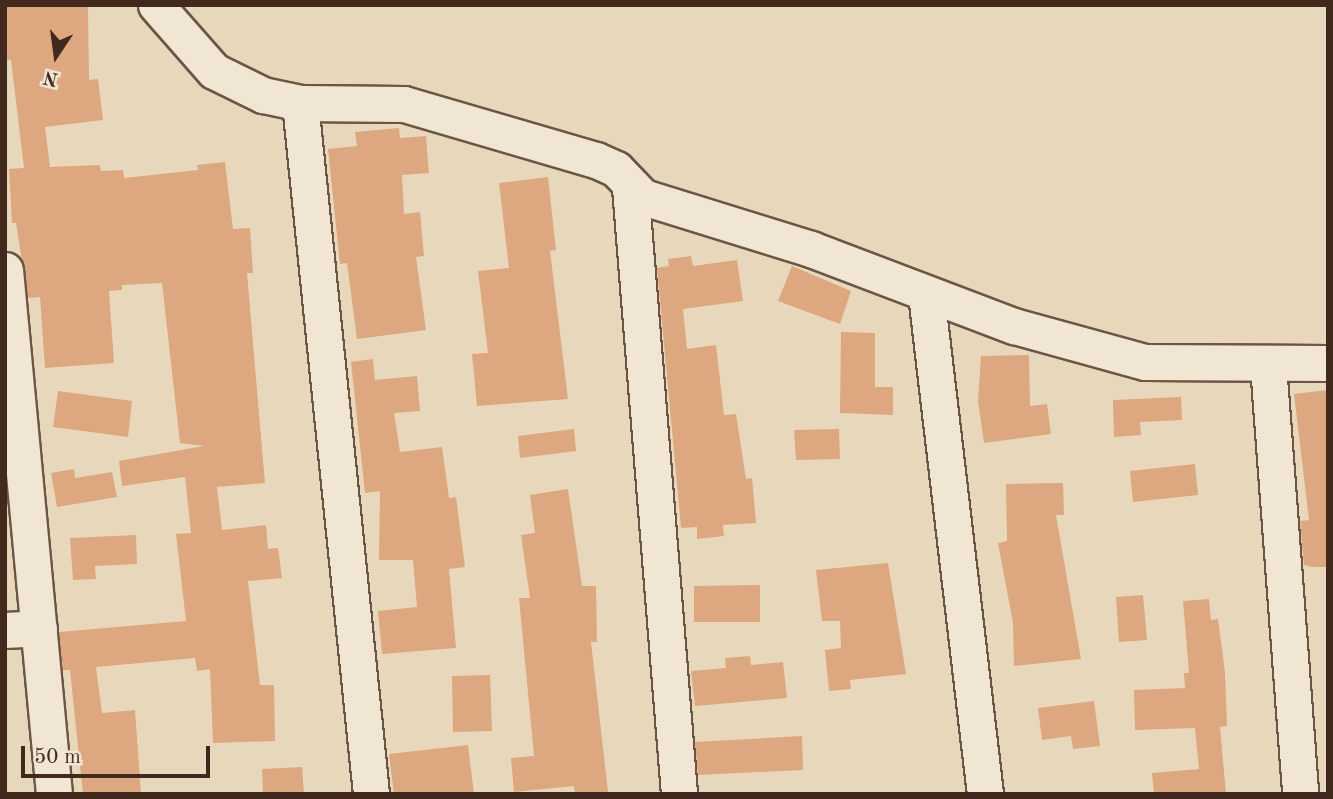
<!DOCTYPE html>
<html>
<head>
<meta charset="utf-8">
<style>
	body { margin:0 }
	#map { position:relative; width:1333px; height:799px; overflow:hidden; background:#e8d8bb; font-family:"Old Standard TT",serif }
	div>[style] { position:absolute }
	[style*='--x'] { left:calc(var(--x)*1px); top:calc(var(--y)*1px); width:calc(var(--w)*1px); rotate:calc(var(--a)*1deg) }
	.building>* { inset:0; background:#dda77f }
	.roads { filter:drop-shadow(2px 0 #6b5544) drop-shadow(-2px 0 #6b5544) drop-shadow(0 2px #6b5544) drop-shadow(0 -2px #6b5544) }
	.minor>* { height:35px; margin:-17.5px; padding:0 17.5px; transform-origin:17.5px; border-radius:17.5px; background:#f0e6d3 }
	span { translate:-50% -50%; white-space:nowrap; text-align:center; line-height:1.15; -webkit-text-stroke:6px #f0e6d3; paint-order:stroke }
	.frame { position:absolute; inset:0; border:7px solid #41291d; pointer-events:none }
	.north { position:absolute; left:21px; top:21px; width:70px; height:70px; -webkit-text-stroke:5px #f0e6d3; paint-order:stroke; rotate:193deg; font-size:19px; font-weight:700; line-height:28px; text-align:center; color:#41291d }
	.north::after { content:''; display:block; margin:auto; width:24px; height:32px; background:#41291d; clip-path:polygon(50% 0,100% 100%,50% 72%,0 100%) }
	.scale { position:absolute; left:21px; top:746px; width:189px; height:32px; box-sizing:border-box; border:4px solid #41291d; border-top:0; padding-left:9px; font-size:21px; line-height:24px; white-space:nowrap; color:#41291d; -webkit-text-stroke:5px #f0e6d3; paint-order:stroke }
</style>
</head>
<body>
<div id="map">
	<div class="building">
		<i style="clip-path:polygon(5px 5px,88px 7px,89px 80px,98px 79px,103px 120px,45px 127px,50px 167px,100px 165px,101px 171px,123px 170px,124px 178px,198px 170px,197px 165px,225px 162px,233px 229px,250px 228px,253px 273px,247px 273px,265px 483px,217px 487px,222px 530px,266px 525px,268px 549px,278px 548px,282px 578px,248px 581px,260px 685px,274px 685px,275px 741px,213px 743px,210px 669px,197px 671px,195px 658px,96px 667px,102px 713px,135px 710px,141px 794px,83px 794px,70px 670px,63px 670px,59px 632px,186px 621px,176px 534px,191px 533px,185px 477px,122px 486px,119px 461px,204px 446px,180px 443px,162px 283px,122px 285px,122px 290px,109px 291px,114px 363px,45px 368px,40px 297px,28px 298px,16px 223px,12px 223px,9px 169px,24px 168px,11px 60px,6px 60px)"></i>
		<i style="clip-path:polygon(399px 128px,400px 138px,426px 136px,429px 173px,402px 175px,404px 214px,420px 212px,424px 256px,416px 257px,426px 330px,357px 339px,347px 263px,340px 264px,328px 149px,357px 146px,355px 132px)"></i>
		<i style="clip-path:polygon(548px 177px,556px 250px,550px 251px,568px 399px,477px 406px,472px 354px,488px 353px,478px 271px,509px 268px,499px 183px)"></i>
		<i style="clip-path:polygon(691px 256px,693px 266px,737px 260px,743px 301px,683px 309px,687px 349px,716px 345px,724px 415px,736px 414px,746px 479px,752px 478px,756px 523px,723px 525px,724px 536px,697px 539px,697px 527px,681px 528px,657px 268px,669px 266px,668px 259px)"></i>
		<i style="clip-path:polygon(792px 266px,851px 291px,840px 324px,778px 301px)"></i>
		<i style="clip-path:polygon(841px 332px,875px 333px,875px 387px,893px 387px,893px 415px,840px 413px)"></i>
		<i style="clip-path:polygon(1029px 355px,1030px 406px,1047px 404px,1051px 434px,984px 443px,978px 401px,981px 356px)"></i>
		<i style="clip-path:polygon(373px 359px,375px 380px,417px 376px,420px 411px,394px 413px,400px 452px,442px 447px,449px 498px,456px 497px,465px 567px,449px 569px,456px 648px,382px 654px,378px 611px,417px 607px,413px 560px,379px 560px,380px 491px,365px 493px,351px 362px)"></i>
		<i style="clip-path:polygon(1328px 390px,1328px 567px,1313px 567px,1304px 565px,1300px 521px,1309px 520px,1294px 394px)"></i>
		<i style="clip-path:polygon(58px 391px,132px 401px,128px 437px,53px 427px)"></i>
		<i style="clip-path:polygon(1181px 397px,1182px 420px,1140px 422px,1141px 435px,1114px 437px,1113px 400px)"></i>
		<i style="clip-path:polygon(574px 429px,576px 451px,520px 458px,518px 436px)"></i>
		<i style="clip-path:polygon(839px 429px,840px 459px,796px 460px,794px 430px)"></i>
		<i style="clip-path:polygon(1195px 464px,1198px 495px,1133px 502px,1130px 471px)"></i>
		<i style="clip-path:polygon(74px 469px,75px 478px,112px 472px,117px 497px,57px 507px,51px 473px)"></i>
		<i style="clip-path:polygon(1063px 483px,1064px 515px,1056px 515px,1081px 659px,1014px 666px,1013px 623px,998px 543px,1007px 541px,1006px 484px)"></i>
		<i style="clip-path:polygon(568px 489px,582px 586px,596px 586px,597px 642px,591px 642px,608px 792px,575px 794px,574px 786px,514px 792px,511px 758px,534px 756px,519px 598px,530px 598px,521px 535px,535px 533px,530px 495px)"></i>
		<i style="clip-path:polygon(136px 535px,137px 564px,95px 566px,96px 579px,73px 580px,70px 538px)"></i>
		<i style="clip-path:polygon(888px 563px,906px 674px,850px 680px,851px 689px,829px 691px,825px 650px,841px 648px,840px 621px,822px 621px,816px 570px)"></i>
		<i style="clip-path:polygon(760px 585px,760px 622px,694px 622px,694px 586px)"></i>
		<i style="clip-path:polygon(1143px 595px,1147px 640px,1119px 642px,1116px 597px)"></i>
		<i style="clip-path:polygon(1209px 599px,1211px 620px,1218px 619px,1225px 672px,1227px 726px,1220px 727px,1226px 794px,1154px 794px,1152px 773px,1199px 769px,1195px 728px,1135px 730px,1134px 690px,1185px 688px,1184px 673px,1189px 673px,1183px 601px)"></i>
		<i style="clip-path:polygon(750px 656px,751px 665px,783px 662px,787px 698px,695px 706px,691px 671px,726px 668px,725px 658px)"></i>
		<i style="clip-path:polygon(490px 675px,492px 731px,453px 732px,452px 676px)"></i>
		<i style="clip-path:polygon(1094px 701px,1100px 746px,1073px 749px,1071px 736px,1042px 740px,1038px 708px)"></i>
		<i style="clip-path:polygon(802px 736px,803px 770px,698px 775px,695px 742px)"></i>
		<i style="clip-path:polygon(468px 745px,474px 794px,394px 794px,389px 754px)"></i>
		<i style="clip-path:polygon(302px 767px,304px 794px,263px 794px,262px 769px)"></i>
	</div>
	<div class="roads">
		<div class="minor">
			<i style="--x:156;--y:5;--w:88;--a:48.7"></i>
			<i style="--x:214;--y:71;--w:55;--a:26.1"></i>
			<i style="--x:263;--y:95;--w:38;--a:12"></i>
			<i style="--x:300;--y:103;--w:104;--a:0.6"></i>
			<i style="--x:404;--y:104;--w:200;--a:16.3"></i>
			<i style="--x:596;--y:160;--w:22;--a:24"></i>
			<i style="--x:616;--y:169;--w:39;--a:46"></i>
			<i style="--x:643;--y:197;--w:176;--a:17.2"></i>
			<i style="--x:811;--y:249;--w:217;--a:20.8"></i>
			<i style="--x:1014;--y:326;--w:136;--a:15.4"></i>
			<i style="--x:1145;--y:362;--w:183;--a:0.3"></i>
			<i style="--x:300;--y:103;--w:695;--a:84.13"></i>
			<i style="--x:630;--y:187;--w:609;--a:85.38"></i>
			<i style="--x:5;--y:270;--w:526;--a:84.66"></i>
			<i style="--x:926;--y:294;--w:503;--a:83.27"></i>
			<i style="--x:1268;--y:365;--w:430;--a:85.7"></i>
			<i style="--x:5;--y:630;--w:34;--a:-3"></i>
		</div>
	</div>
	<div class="frame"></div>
	<div class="north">N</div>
	<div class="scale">50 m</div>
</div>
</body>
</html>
